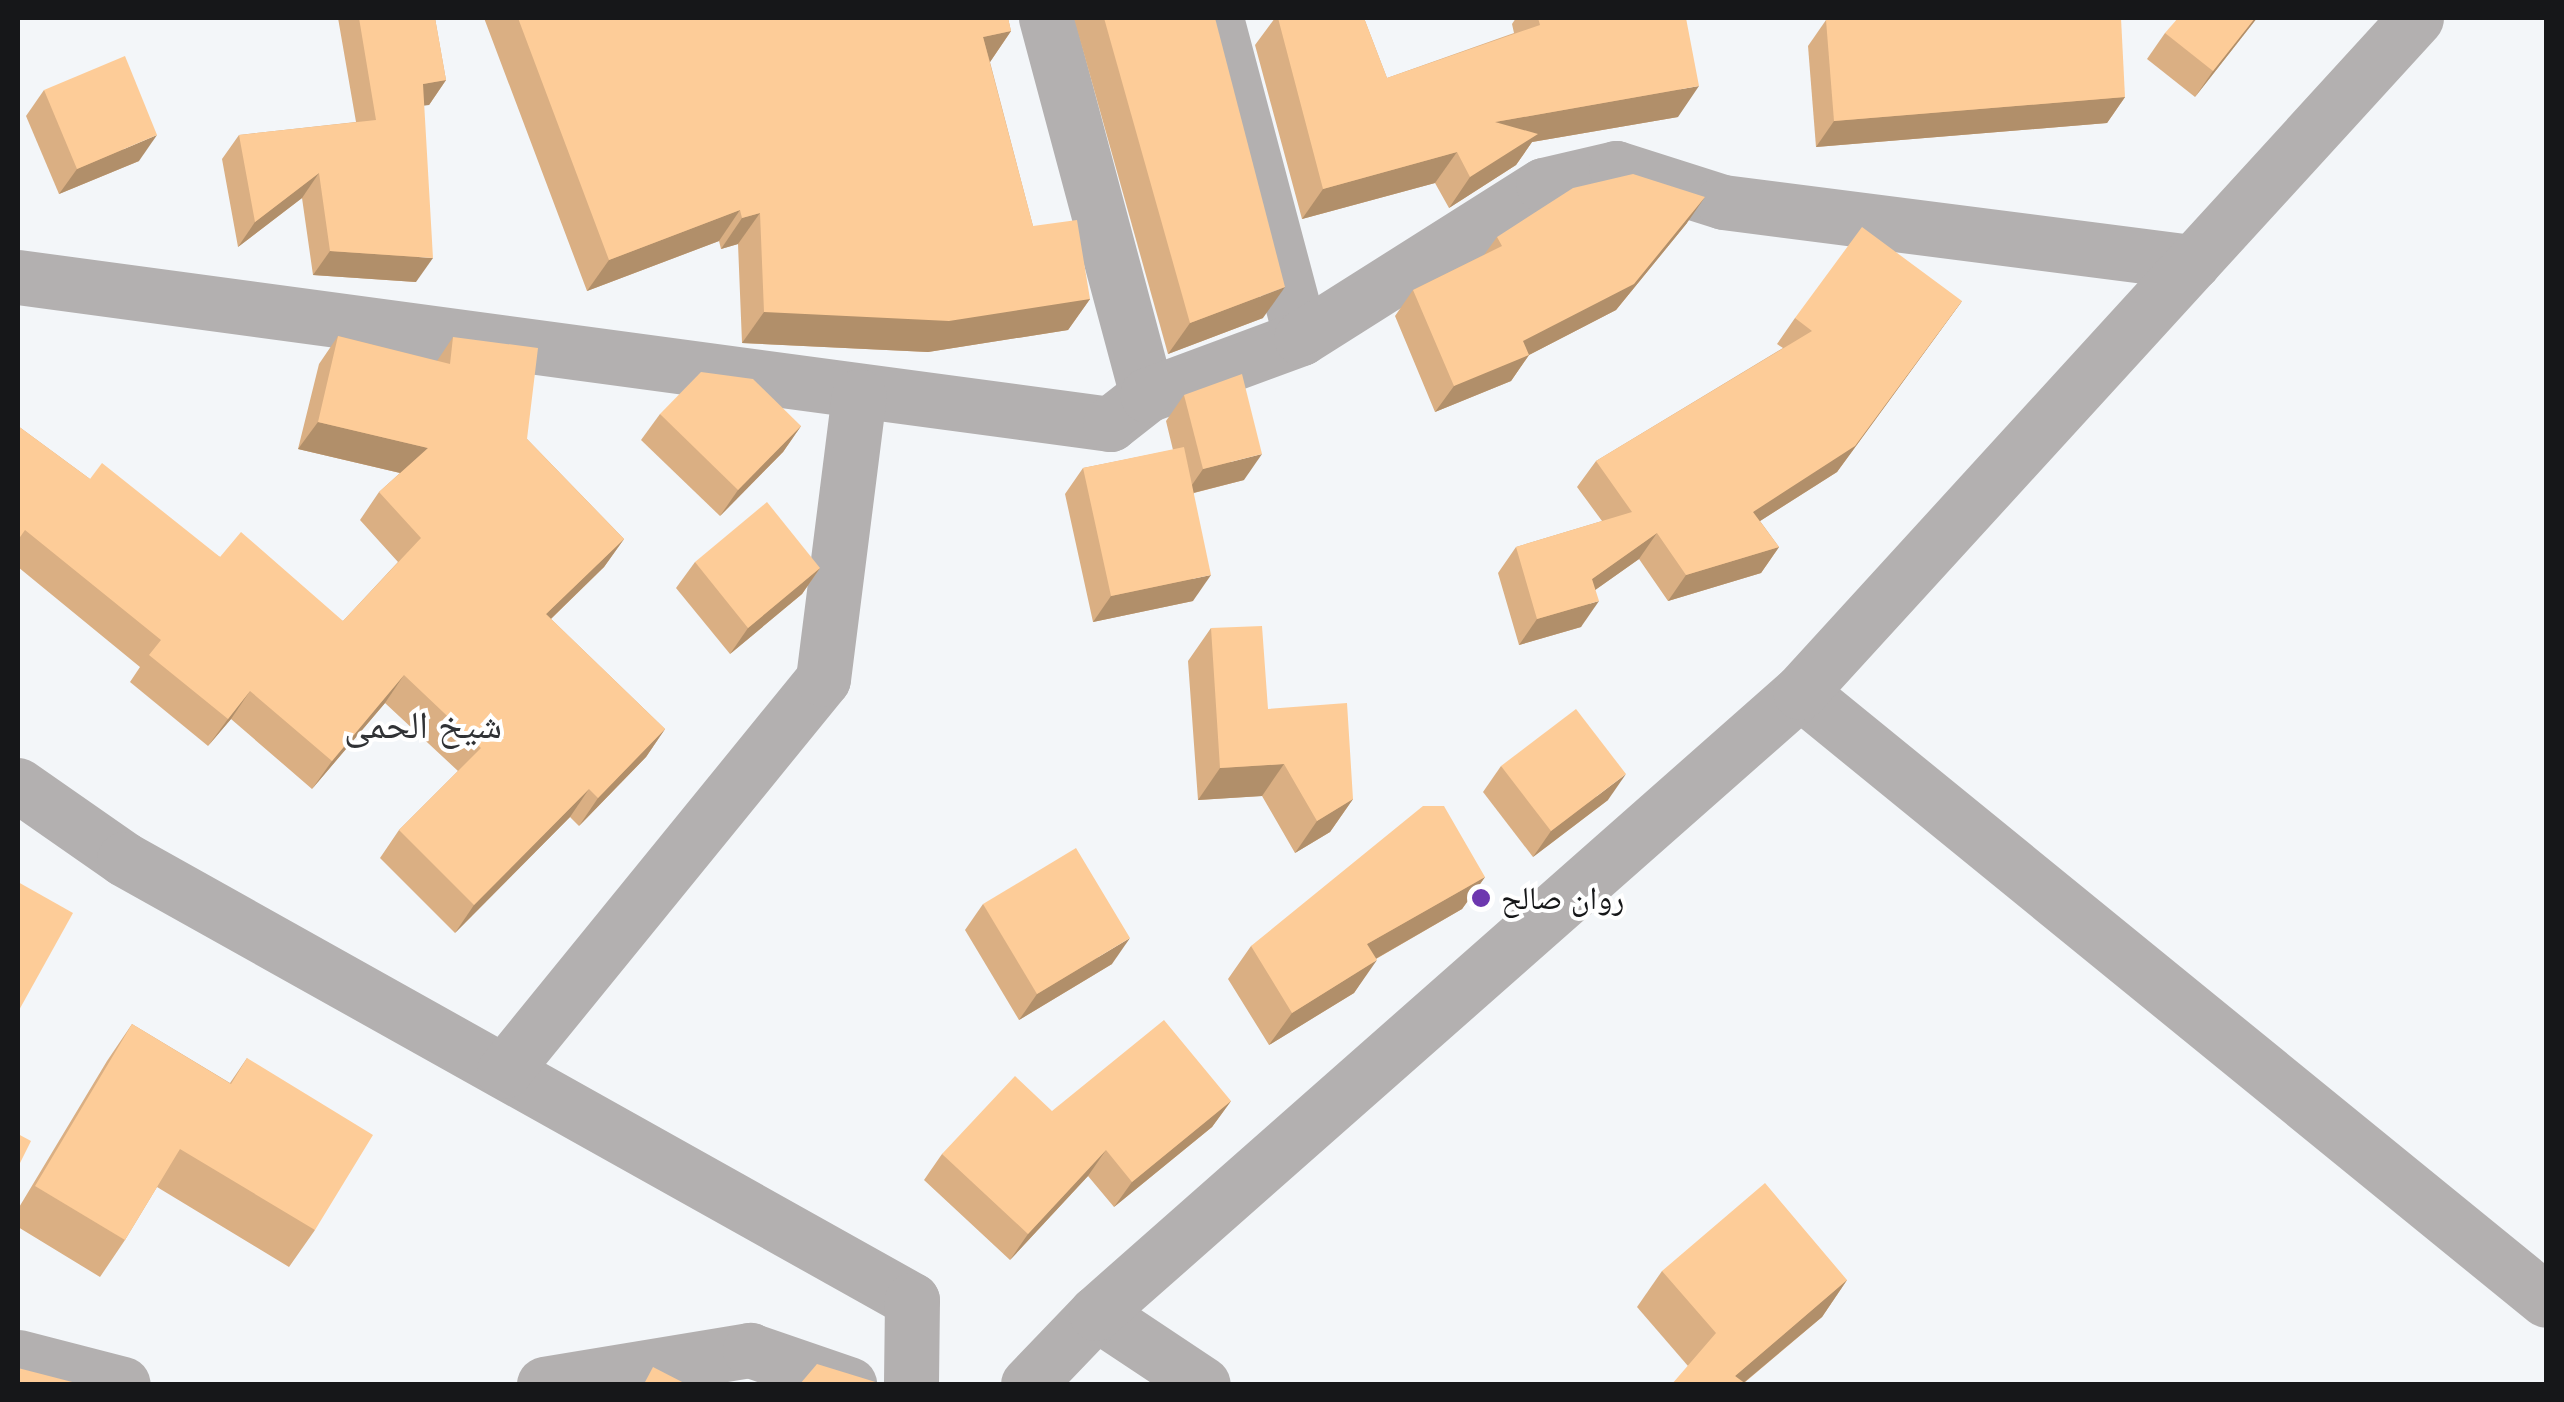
<!DOCTYPE html>
<html>
<head>
<meta charset="utf-8">
<style>
	body { margin:0 }
	#map { position:relative; width:2564px; height:1402px; overflow:hidden; background:#f3f6f9; font-family:Lora,"Noto Naskh Arabic",serif }
	div>[style] { position:absolute }
	[style*='--x'] { left:calc(var(--x)*1px); top:calc(var(--y)*1px); width:calc(var(--w)*1px); rotate:calc(var(--a)*1deg) }
	.minor>* { height:55px; margin:-27.5px; padding:0 27.5px; transform-origin:27.5px; border-radius:27.5px; background:#b3b0b0 }
	.wall>* { inset:0; background:#daaf83 }
	.shaded-wall>* { inset:0; background:#b18f6a }
	.building>* { inset:0; background:#fdcc98 }
	.dots>* { width:28px; height:28px; translate:-50% -50%; box-sizing:border-box; border:5px solid #fff; border-radius:50% }
	span { translate:-50% -50%; white-space:nowrap; text-align:center; line-height:1.15; -webkit-text-stroke:8px #fff; paint-order:stroke }
	.poi-label { font-size:32px; color:#161719 }
	.left { translate:0 -50%; text-align:left }
	.quarter-label { font-size:38px; color:#303235 }
	.frame { position:absolute; inset:0; border:20px solid #161719; pointer-events:none }
</style>
</head>
<body>
<div id="map">
	<div class="minor">
		<i style="--x:1046;--y:18;--w:390;--a:75"></i>
		<i style="--x:1216;--y:18;--w:331;--a:75.1"></i>
		<i style="--x:18;--y:277;--w:1102;--a:7.67"></i>
		<i style="--x:1110;--y:424;--w:47;--a:-38.1"></i>
		<i style="--x:1147;--y:395;--w:164;--a:-20.3"></i>
		<i style="--x:1301;--y:338;--w:286;--a:-32.3"></i>
		<i style="--x:1543;--y:185;--w:75;--a:-13.1"></i>
		<i style="--x:1616;--y:168;--w:112;--a:17.6"></i>
		<i style="--x:1723;--y:202;--w:474;--a:7.3"></i>
		<i style="--x:1800;--y:692;--w:962;--a:39.18"></i>
		<i style="--x:18;--y:785;--w:129;--a:34.9"></i>
		<i style="--x:124;--y:859;--w:903;--a:29.23"></i>
		<i style="--x:912;--y:1300;--w:84;--a:90.7"></i>
		<i style="--x:504;--y:1071;--w:505;--a:-50.86"></i>
		<i style="--x:823;--y:679;--w:285;--a:-82.8"></i>
		<i style="--x:1096;--y:1313;--w:128;--a:33.6"></i>
		<i style="--x:18;--y:1357;--w:108;--a:14.4"></i>
		<i style="--x:544;--y:1384;--w:209;--a:-9.4"></i>
		<i style="--x:750;--y:1350;--w:105;--a:19"></i>
		<i style="--x:1028;--y:1384;--w:98;--a:-46.2"></i>
		<i style="--x:1096;--y:1313;--w:939;--a:-41.42"></i>
		<i style="--x:1800;--y:692;--w:913;--a:-47.57"></i>
	</div>
	<div class="wall">
		<i style="clip-path:polygon(338px 18px,435px 18px,446px 80px,429px 105px,424px 105px,416px 282px,313px 275px,302px 198px,238px 247px,222px 159px,239px 135px,356px 122px)"></i>
		<i style="clip-path:polygon(484px 18px,1008px 18px,1011px 31px,990px 62px,1033px 226px,1090px 299px,1068px 330px,928px 352px,742px 343px,738px 244px,721px 249px,719px 241px,587px 291px)"></i>
		<i style="clip-path:polygon(1074px 18px,1215px 18px,1263px 318px,1168px 354px)"></i>
		<i style="clip-path:polygon(1275px 18px,1364px 18px,1387px 78px,1514px 33px,1512px 24px,1516px 18px,1686px 18px,1678px 117px,1532px 142px,1516px 165px,1449px 208px,1435px 183px,1302px 219px,1255px 45px)"></i>
		<i style="clip-path:polygon(2257px 18px,2195px 97px,2147px 59px,2165px 33px)"></i>
		<i style="clip-path:polygon(1826px 20px,2125px 97px,2107px 123px,1816px 147px,1808px 46px)"></i>
		<i style="clip-path:polygon(44px 90px,139px 161px,59px 194px,26px 116px)"></i>
		<i style="clip-path:polygon(1687px 223px,1616px 310px,1529px 355px,1511px 381px,1435px 412px,1395px 316px,1413px 290px,1484px 255px,1497px 237px)"></i>
		<i style="clip-path:polygon(1962px 301px,1837px 472px,1760px 521px,1779px 547px,1761px 573px,1668px 601px,1639px 559px,1595px 590px,1581px 627px,1519px 645px,1498px 573px,1516px 547px,1602px 521px,1577px 487px,1596px 461px,1783px 348px,1777px 344px,1795px 318px)"></i>
		<i style="clip-path:polygon(338px 336px,437px 361px,453px 337px,527px 439px,624px 539px,604px 567px,551px 619px,665px 729px,646px 757px,579px 826px,570px 817px,455px 933px,380px 858px,399px 830px,458px 771px,385px 703px,312px 789px,231px 719px,208px 746px,130px 682px,140px 667px,18px 567px,18px 426px,90px 479px,220px 557px,343px 621px,398px 562px,360px 520px,379px 492px,400px 473px,298px 449px,319px 364px)"></i>
		<i style="clip-path:polygon(1184px 395px,1244px 480px,1194px 493px,1193px 601px,1093px 622px,1065px 494px,1083px 468px,1173px 450px,1166px 421px)"></i>
		<i style="clip-path:polygon(660px 414px,801px 426px,783px 452px,720px 516px,641px 440px)"></i>
		<i style="clip-path:polygon(695px 562px,820px 568px,802px 594px,730px 654px,676px 588px)"></i>
		<i style="clip-path:polygon(1211px 628px,1268px 709px,1353px 799px,1330px 832px,1295px 853px,1262px 796px,1198px 800px,1188px 661px)"></i>
		<i style="clip-path:polygon(1501px 766px,1608px 800px,1533px 857px,1483px 792px)"></i>
		<i style="clip-path:polygon(1485px 877px,1462px 909px,1376px 959px,1354px 993px,1269px 1045px,1228px 979px,1251px 946px)"></i>
		<i style="clip-path:polygon(983px 904px,1112px 964px,1019px 1020px,965px 930px)"></i>
		<i style="clip-path:polygon(132px 1024px,230px 1083px,247px 1058px,315px 1230px,289px 1267px,157px 1187px,125px 1240px,100px 1277px,18px 1227px,18px 1209px,107px 1061px)"></i>
		<i style="clip-path:polygon(1231px 1101px,1212px 1127px,1114px 1207px,1088px 1176px,1010px 1260px,924px 1180px,942px 1154px,1052px 1111px)"></i>
		<i style="clip-path:polygon(1662px 1271px,1847px 1280px,1822px 1317px,1744px 1383px,1688px 1366px,1637px 1307px)"></i>
	</div>
	<div class="shaded-wall">
		<i style="clip-path:polygon(2255px 18px,2257px 18px,2195px 97px,2213px 71px)"></i>
		<i style="clip-path:polygon(1011px 31px,990px 62px,983px 37px)"></i>
		<i style="clip-path:polygon(446px 80px,429px 105px,406px 108px,423px 84px)"></i>
		<i style="clip-path:polygon(1699px 86px,1678px 117px,1532px 142px,1516px 165px,1449px 208px,1470px 177px,1495px 122px)"></i>
		<i style="clip-path:polygon(2125px 97px,2107px 123px,1816px 147px,1834px 121px)"></i>
		<i style="clip-path:polygon(157px 135px,139px 161px,59px 194px,77px 169px)"></i>
		<i style="clip-path:polygon(1457px 152px,1435px 183px,1302px 219px,1323px 189px)"></i>
		<i style="clip-path:polygon(319px 173px,302px 198px,238px 247px,255px 222px)"></i>
		<i style="clip-path:polygon(1705px 197px,1687px 223px,1616px 310px,1527px 356px,1529px 355px,1511px 381px,1435px 412px,1454px 386px)"></i>
		<i style="clip-path:polygon(740px 210px,719px 241px,587px 291px,609px 260px)"></i>
		<i style="clip-path:polygon(760px 213px,738px 244px,721px 249px,742px 218px)"></i>
		<i style="clip-path:polygon(330px 251px,433px 258px,416px 282px,313px 275px)"></i>
		<i style="clip-path:polygon(1285px 287px,1263px 318px,1168px 354px,1190px 323px)"></i>
		<i style="clip-path:polygon(1090px 299px,1068px 330px,928px 352px,742px 343px,764px 312px)"></i>
		<i style="clip-path:polygon(1962px 301px,1837px 472px,1735px 537px,1753px 512px)"></i>
		<i style="clip-path:polygon(318px 422px,428px 448px,409px 475px,298px 449px)"></i>
		<i style="clip-path:polygon(801px 426px,783px 452px,720px 516px,738px 490px)"></i>
		<i style="clip-path:polygon(1262px 454px,1244px 480px,1185px 495px,1203px 469px)"></i>
		<i style="clip-path:polygon(1657px 533px,1639px 559px,1574px 605px,1592px 579px)"></i>
		<i style="clip-path:polygon(624px 539px,604px 567px,527px 642px,546px 614px)"></i>
		<i style="clip-path:polygon(1779px 547px,1761px 573px,1668px 601px,1686px 575px)"></i>
		<i style="clip-path:polygon(820px 568px,802px 594px,730px 654px,748px 628px)"></i>
		<i style="clip-path:polygon(1211px 575px,1193px 601px,1093px 622px,1111px 596px)"></i>
		<i style="clip-path:polygon(1599px 601px,1581px 627px,1519px 645px,1537px 619px)"></i>
		<i style="clip-path:polygon(404px 675px,385px 703px,312px 789px,332px 761px)"></i>
		<i style="clip-path:polygon(250px 691px,231px 719px,208px 746px,228px 719px)"></i>
		<i style="clip-path:polygon(665px 729px,646px 757px,579px 826px,598px 798px)"></i>
		<i style="clip-path:polygon(1284px 764px,1262px 796px,1198px 800px,1220px 768px)"></i>
		<i style="clip-path:polygon(1626px 774px,1608px 800px,1533px 857px,1551px 831px)"></i>
		<i style="clip-path:polygon(589px 789px,570px 817px,455px 933px,474px 905px)"></i>
		<i style="clip-path:polygon(1353px 799px,1330px 832px,1295px 853px,1317px 821px)"></i>
		<i style="clip-path:polygon(1485px 877px,1462px 909px,1344px 977px,1367px 944px)"></i>
		<i style="clip-path:polygon(1130px 938px,1112px 964px,1019px 1020px,1037px 994px)"></i>
		<i style="clip-path:polygon(1377px 960px,1354px 993px,1269px 1045px,1292px 1013px)"></i>
		<i style="clip-path:polygon(1231px 1101px,1212px 1127px,1114px 1207px,1132px 1182px)"></i>
		<i style="clip-path:polygon(1106px 1150px,1088px 1176px,1010px 1260px,1028px 1234px)"></i>
		<i style="clip-path:polygon(1847px 1280px,1822px 1317px,1742px 1384px,1735px 1376px)"></i>
	</div>
	<div class="building">
		<i style="clip-path:polygon(359px 18px,435px 18px,446px 80px,423px 84px,433px 258px,330px 251px,319px 173px,255px 222px,239px 135px,376px 120px)"></i>
		<i style="clip-path:polygon(518px 18px,1008px 18px,1011px 31px,983px 37px,1033px 226px,1077px 220px,1090px 299px,949px 321px,764px 312px,760px 213px,742px 218px,740px 210px,609px 260px)"></i>
		<i style="clip-path:polygon(1104px 18px,1215px 18px,1285px 287px,1190px 323px)"></i>
		<i style="clip-path:polygon(1278px 18px,1364px 18px,1387px 78px,1540px 25px,1538px 18px,1686px 18px,1699px 86px,1495px 122px,1538px 134px,1470px 177px,1457px 152px,1323px 189px)"></i>
		<i style="clip-path:polygon(1866px 18px,2121px 18px,2125px 97px,1834px 121px,1826px 20px)"></i>
		<i style="clip-path:polygon(2178px 18px,2255px 18px,2213px 71px,2165px 33px)"></i>
		<i style="clip-path:polygon(125px 56px,157px 135px,77px 169px,44px 90px)"></i>
		<i style="clip-path:polygon(1633px 174px,1705px 197px,1634px 284px,1523px 341px,1529px 355px,1454px 386px,1413px 290px,1502px 246px,1497px 237px,1573px 188px)"></i>
		<i style="clip-path:polygon(1862px 227px,1962px 301px,1855px 446px,1753px 512px,1779px 547px,1686px 575px,1657px 533px,1592px 579px,1599px 601px,1537px 619px,1516px 547px,1632px 512px,1596px 461px,1812px 331px,1795px 318px)"></i>
		<i style="clip-path:polygon(338px 336px,450px 364px,453px 337px,538px 348px,527px 439px,624px 539px,546px 614px,665px 729px,598px 798px,589px 789px,474px 905px,399px 830px,481px 748px,404px 675px,332px 761px,250px 691px,228px 719px,149px 655px,161px 640px,25px 530px,18px 540px,18px 426px,90px 479px,102px 463px,220px 557px,241px 532px,343px 621px,421px 538px,379px 492px,428px 448px,318px 422px)"></i>
		<i style="clip-path:polygon(701px 372px,753px 379px,801px 426px,738px 490px,660px 414px)"></i>
		<i style="clip-path:polygon(1242px 374px,1262px 454px,1203px 469px,1184px 395px)"></i>
		<i style="clip-path:polygon(1184px 447px,1211px 575px,1111px 596px,1083px 468px)"></i>
		<i style="clip-path:polygon(767px 502px,820px 568px,748px 628px,695px 562px)"></i>
		<i style="clip-path:polygon(1262px 626px,1268px 709px,1347px 703px,1353px 799px,1317px 821px,1284px 764px,1220px 768px,1211px 628px)"></i>
		<i style="clip-path:polygon(1576px 709px,1626px 774px,1551px 831px,1501px 766px)"></i>
		<i style="clip-path:polygon(1423px 806px,1444px 806px,1485px 877px,1367px 944px,1377px 960px,1292px 1013px,1251px 946px)"></i>
		<i style="clip-path:polygon(1076px 848px,1130px 938px,1037px 994px,983px 904px)"></i>
		<i style="clip-path:polygon(18px 882px,73px 913px,18px 1012px)"></i>
		<i style="clip-path:polygon(1164px 1020px,1231px 1101px,1132px 1182px,1106px 1150px,1028px 1234px,942px 1154px,1015px 1076px,1052px 1111px)"></i>
		<i style="clip-path:polygon(132px 1024px,231px 1084px,247px 1058px,373px 1135px,315px 1230px,180px 1149px,125px 1240px,35px 1186px)"></i>
		<i style="clip-path:polygon(18px 1134px,31px 1141px,18px 1167px)"></i>
		<i style="clip-path:polygon(1765px 1183px,1847px 1280px,1735px 1376px,1746px 1384px,1672px 1384px,1716px 1333px,1662px 1271px)"></i>
		<i style="clip-path:polygon(817px 1364px,882px 1384px,800px 1384px)"></i>
		<i style="clip-path:polygon(653px 1367px,686px 1384px,644px 1384px)"></i>
		<i style="clip-path:polygon(18px 1368px,80px 1384px,18px 1384px)"></i>
	</div>
	<div class="dots">
		<i style="left:1481px;top:898px;background:#6d38af"></i>
	</div>
	<div class="poi-label">
		<span class="left" style="left:1501px;top:898px">روان صالح</span>
	</div>
	<div class="quarter-label">
		<span style="left:423px;top:725px">شيخ الحمى</span>
	</div>
	<div class="frame"></div>
</div>
</body>
</html>
